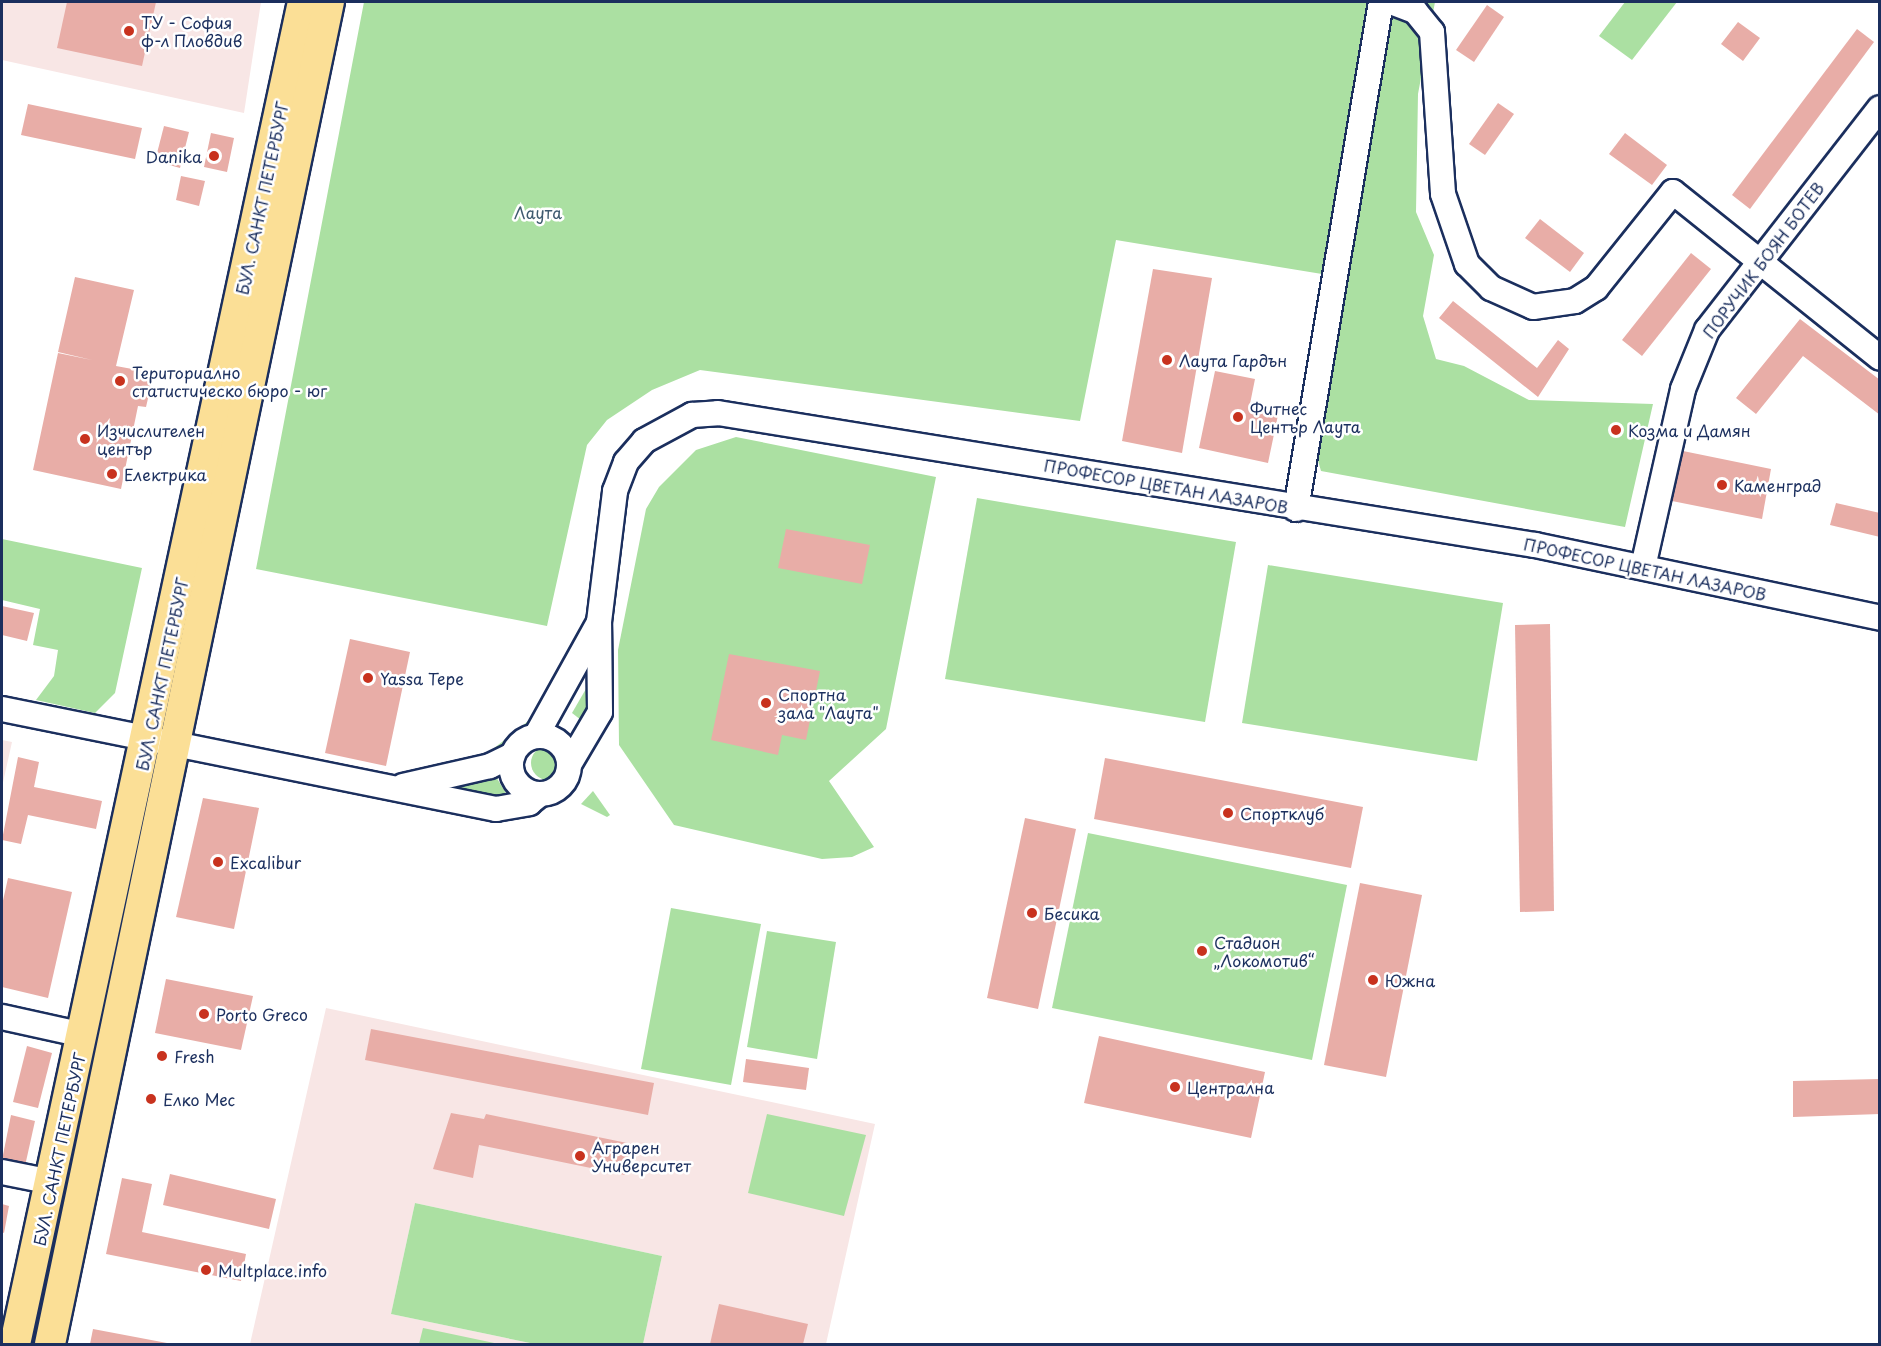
<!DOCTYPE html>
<html>
<head>
<meta charset="utf-8">
<style>
	body { margin:0 }
	#map { position:relative; width:1881px; height:1346px; overflow:hidden; background:#fff; font-family:"Playpen Sans",sans-serif }
	div>[style] { position:absolute }
	[style*='--x'] { left:calc(var(--x)*1px); top:calc(var(--y)*1px); width:calc(var(--w)*1px); rotate:calc(var(--a)*1deg) }
	.built>* { inset:0; background:#f8e6e5 }
	.green>* { inset:0; background:#abe0a2 }
	.round { border-radius:50% }
	.building>* { inset:0; background:#e8ada7 }
	.roads { filter:drop-shadow(2px 0 #1b2f5e) drop-shadow(-2px 0 #1b2f5e) drop-shadow(0 2px #1b2f5e) drop-shadow(0 -2px #1b2f5e) }
	.minor>* { height:24px; margin:-12px; padding:0 12px; transform-origin:12px; border-radius:12px; background:#fff }
	.minor>.ring { margin:-12px; padding:0; box-sizing:content-box; background:none; border:24px solid #fff; border-radius:50% }
	.major>* { height:30px; margin:-15px; padding:0 15px; transform-origin:15px; border-radius:15px; background:#fbdf96 }
	.dots>* { width:16px; height:16px; translate:-50% -50%; box-sizing:border-box; border:3px solid #fff; border-radius:50% }
	span { translate:-50% -50%; white-space:nowrap; text-align:center; line-height:1.15; -webkit-text-stroke:5px #fff; paint-order:stroke }
	.poi-label { font-size:16px; color:#1b2f5e }
	.left { translate:0 -50%; text-align:left }
	.right { translate:-100% -50%; text-align:right }
	.street-label { font-size:16px; color:#1b2f5e }
	.park-label { font-size:16px; color:#3f5b6f }
	.frame { position:absolute; inset:0; border:3px solid #1b2f5e; pointer-events:none }
</style>
</head>
<body>
<div id="map">
	<div class="built">
		<i style="clip-path:polygon(2px 2px,261px 2px,244px 113px,2px 60px)"></i>
		<i style="clip-path:polygon(2px 740px,12px 742px,2px 787px)"></i>
		<i style="clip-path:polygon(326px 1008px,875px 1124px,826px 1344px,643px 1344px,662px 1256px,415px 1203px,391px 1314px,535px 1344px,250px 1344px)"></i>
	</div>
	<div class="green">
		<i style="clip-path:polygon(364px 2px,1372px 2px,1322px 274px,1116px 240px,1080px 421px,700px 370px,652px 390px,607px 420px,587px 445px,547px 626px,256px 569px)"></i>
		<i style="clip-path:polygon(1393px 2px,1435px 2px,1418px 94px,1416px 212px,1434px 255px,1423px 316px,1436px 359px,1464px 366px,1529px 400px,1653px 404px,1625px 527px,1321px 471px,1317px 457px)"></i>
		<i style="clip-path:polygon(1625px 2px,1677px 2px,1632px 60px,1599px 36px)"></i>
		<i style="clip-path:polygon(736px 437px,936px 477px,886px 729px,829px 781px,874px 847px,852px 857px,822px 859px,674px 825px,619px 745px,618px 650px,646px 509px,659px 487px,696px 450px)"></i>
		<i style="clip-path:polygon(977px 498px,1236px 542px,1205px 722px,945px 679px)"></i>
		<i style="clip-path:polygon(2px 539px,142px 568px,115px 693px,95px 713px,36px 700px,54px 676px,58px 650px,33px 645px,40px 609px,2px 600px)"></i>
		<i style="clip-path:polygon(1268px 565px,1503px 603px,1477px 761px,1242px 723px)"></i>
		<i style="clip-path:polygon(594px 675px,590px 727px,572px 713px)"></i>
		<i style="clip-path:polygon(542px 710px,549px 712px,494px 754px,493px 749px)"></i>
		<i class="round" style="left:531px;top:746px;width:34px;height:34px"></i>
		<i style="clip-path:polygon(495px 775px,510px 800px,450px 789px)"></i>
		<i style="clip-path:polygon(593px 791px,610px 815px,607px 817px,581px 804px)"></i>
		<i style="clip-path:polygon(1088px 833px,1347px 885px,1312px 1060px,1052px 1008px)"></i>
		<i style="clip-path:polygon(671px 908px,761px 924px,731px 1085px,641px 1069px)"></i>
		<i style="clip-path:polygon(767px 931px,836px 942px,817px 1059px,747px 1047px)"></i>
		<i style="clip-path:polygon(767px 1114px,866px 1135px,844px 1216px,748px 1193px)"></i>
		<i style="clip-path:polygon(415px 1203px,662px 1256px,643px 1344px,535px 1344px,391px 1314px)"></i>
		<i style="clip-path:polygon(423px 1328px,499px 1344px,419px 1344px)"></i>
	</div>
	<div class="building">
		<i style="clip-path:polygon(67px 2px,156px 2px,142px 66px,57px 48px)"></i>
		<i style="clip-path:polygon(1487px 5px,1504px 17px,1474px 62px,1456px 50px)"></i>
		<i style="clip-path:polygon(1738px 22px,1760px 38px,1743px 61px,1721px 44px)"></i>
		<i style="clip-path:polygon(1857px 29px,1874px 42px,1750px 209px,1732px 195px)"></i>
		<i style="clip-path:polygon(1498px 103px,1514px 114px,1485px 155px,1469px 144px)"></i>
		<i style="clip-path:polygon(28px 104px,142px 128px,135px 159px,21px 135px)"></i>
		<i style="clip-path:polygon(164px 126px,189px 132px,180px 168px,155px 161px)"></i>
		<i style="clip-path:polygon(211px 133px,234px 138px,227px 172px,204px 167px)"></i>
		<i style="clip-path:polygon(1625px 133px,1667px 165px,1652px 185px,1609px 154px)"></i>
		<i style="clip-path:polygon(181px 176px,205px 181px,199px 206px,176px 200px)"></i>
		<i style="clip-path:polygon(1540px 219px,1584px 253px,1570px 272px,1525px 238px)"></i>
		<i style="clip-path:polygon(1691px 253px,1711px 269px,1642px 356px,1622px 340px)"></i>
		<i style="clip-path:polygon(1153px 269px,1212px 278px,1182px 453px,1122px 441px)"></i>
		<i style="clip-path:polygon(75px 277px,134px 290px,116px 366px,154px 373px,146px 407px,138px 406px,121px 489px,33px 470px,58px 353px,92px 360px,58px 352px)"></i>
		<i style="clip-path:polygon(1453px 301px,1537px 368px,1558px 340px,1569px 349px,1538px 397px,1439px 318px)"></i>
		<i style="clip-path:polygon(1800px 319px,1880px 380px,1880px 415px,1803px 356px,1756px 414px,1736px 398px)"></i>
		<i style="clip-path:polygon(1215px 371px,1255px 379px,1249px 409px,1278px 415px,1268px 463px,1199px 448px)"></i>
		<i style="clip-path:polygon(1683px 451px,1771px 469px,1762px 519px,1672px 501px)"></i>
		<i style="clip-path:polygon(1836px 503px,1880px 513px,1880px 537px,1830px 525px)"></i>
		<i style="clip-path:polygon(786px 529px,870px 545px,862px 584px,778px 568px)"></i>
		<i style="clip-path:polygon(2px 606px,34px 613px,27px 641px,2px 635px)"></i>
		<i style="clip-path:polygon(1550px 624px,1554px 911px,1520px 912px,1515px 625px)"></i>
		<i style="clip-path:polygon(350px 639px,410px 652px,386px 766px,325px 753px)"></i>
		<i style="clip-path:polygon(729px 654px,820px 671px,806px 740px,782px 735px,778px 755px,711px 740px)"></i>
		<i style="clip-path:polygon(18px 757px,39px 762px,34px 787px,102px 801px,96px 829px,28px 815px,21px 844px,2px 840px)"></i>
		<i style="clip-path:polygon(1105px 758px,1363px 807px,1351px 868px,1094px 819px)"></i>
		<i style="clip-path:polygon(203px 798px,259px 808px,234px 929px,176px 917px)"></i>
		<i style="clip-path:polygon(1025px 818px,1076px 829px,1038px 1009px,987px 998px)"></i>
		<i style="clip-path:polygon(8px 878px,72px 892px,48px 998px,2px 987px,2px 905px)"></i>
		<i style="clip-path:polygon(1360px 883px,1422px 895px,1386px 1077px,1324px 1065px)"></i>
		<i style="clip-path:polygon(166px 979px,253px 996px,241px 1050px,155px 1033px)"></i>
		<i style="clip-path:polygon(371px 1029px,654px 1083px,648px 1115px,365px 1060px)"></i>
		<i style="clip-path:polygon(1099px 1036px,1265px 1072px,1251px 1138px,1084px 1103px)"></i>
		<i style="clip-path:polygon(27px 1046px,52px 1053px,38px 1108px,13px 1102px)"></i>
		<i style="clip-path:polygon(746px 1059px,809px 1068px,806px 1090px,743px 1082px)"></i>
		<i style="clip-path:polygon(1880px 1079px,1880px 1114px,1793px 1117px,1793px 1081px)"></i>
		<i style="clip-path:polygon(451px 1113px,484px 1119px,486px 1114px,632px 1144px,625px 1175px,479px 1145px,473px 1178px,433px 1169px)"></i>
		<i style="clip-path:polygon(11px 1115px,35px 1121px,25px 1166px,2px 1160px)"></i>
		<i style="clip-path:polygon(170px 1174px,276px 1199px,269px 1229px,163px 1205px)"></i>
		<i style="clip-path:polygon(122px 1178px,152px 1184px,142px 1232px,246px 1254px,241px 1281px,106px 1254px)"></i>
		<i style="clip-path:polygon(2px 1204px,9px 1206px,4px 1233px,2px 1232px)"></i>
		<i style="clip-path:polygon(719px 1304px,808px 1324px,803px 1344px,710px 1344px)"></i>
		<i style="clip-path:polygon(93px 1329px,167px 1343px,167px 1344px,90px 1344px)"></i>
	</div>
	<div class="roads">
		<div class="minor">
			<i style="--x:1391;--y:2;--w:26;--a:21"></i>
			<i style="--x:1415;--y:11;--w:27;--a:51"></i>
			<i style="--x:1432;--y:32;--w:162;--a:86.1"></i>
			<i style="--x:1443;--y:194;--w:74;--a:71.1"></i>
			<i style="--x:1467;--y:264;--w:34;--a:45"></i>
			<i style="--x:1491;--y:288;--w:46;--a:24.3"></i>
			<i style="--x:1533;--y:307;--w:42;--a:-8.1"></i>
			<i style="--x:1575;--y:301;--w:25;--a:-32"></i>
			<i style="--x:1596;--y:288;--w:123;--a:-51.3"></i>
			<i style="--x:1673;--y:192;--w:265;--a:38.7"></i>
			<i style="--x:1296;--y:509;--w:514;--a:-80.48"></i>
			<i style="--x:1643;--y:567;--w:182;--a:-77.3"></i>
			<i style="--x:1683;--y:389;--w:64;--a:-67.9"></i>
			<i style="--x:1707;--y:330;--w:281;--a:-52.1"></i>
			<i style="--x:2;--y:709;--w:504;--a:11.44"></i>
			<i style="--x:496;--y:809;--w:34;--a:-10"></i>
			<i style="--x:529;--y:803;--w:13;--a:-39"></i>
			<i class="ring" style="left:511px;top:736px;width:34px;height:34px"></i>
			<i style="--x:536;--y:736;--w:128;--a:-61"></i>
			<i style="--x:570;--y:763;--w:59;--a:-59.5"></i>
			<i style="--x:600;--y:712;--w:90;--a:-90.6"></i>
			<i style="--x:599;--y:622;--w:132;--a:-83"></i>
			<i style="--x:615;--y:491;--w:31;--a:-69"></i>
			<i style="--x:626;--y:462;--w:28;--a:-49"></i>
			<i style="--x:644;--y:441;--w:55;--a:-28.4"></i>
			<i style="--x:692;--y:415;--w:26;--a:-4"></i>
			<i style="--x:718;--y:413;--w:828;--a:9.18"></i>
			<i style="--x:1535;--y:545;--w:353;--a:11.9"></i>
			<i style="--x:403;--y:786;--w:89;--a:-12.9"></i>
			<i style="--x:490;--y:766;--w:25;--a:-26"></i>
			<i style="--x:2;--y:1017;--w:83;--a:12.5"></i>
			<i style="--x:2;--y:1172;--w:51;--a:11.3"></i>
		</div>
		<div class="major">
			<i style="--x:15;--y:1344;--w:1373;--a:-77.89"></i>
			<i style="--x:50;--y:1344;--w:1371;--a:-78.26"></i>
		</div>
	</div>
	<div class="dots">
		<i style="left:129px;top:31px;background:#c8321e"></i>
		<i style="left:214px;top:156px;background:#c8321e"></i>
		<i style="left:1167px;top:360px;background:#c8321e"></i>
		<i style="left:120px;top:381px;background:#c8321e"></i>
		<i style="left:1238px;top:417px;background:#c8321e"></i>
		<i style="left:1616px;top:430px;background:#c8321e"></i>
		<i style="left:85px;top:439px;background:#c8321e"></i>
		<i style="left:112px;top:474px;background:#c8321e"></i>
		<i style="left:1722px;top:485px;background:#c8321e"></i>
		<i style="left:368px;top:678px;background:#c8321e"></i>
		<i style="left:766px;top:703px;background:#c8321e"></i>
		<i style="left:1228px;top:813px;background:#c8321e"></i>
		<i style="left:218px;top:862px;background:#c8321e"></i>
		<i style="left:1032px;top:913px;background:#c8321e"></i>
		<i style="left:1202px;top:951px;background:#c8321e"></i>
		<i style="left:1373px;top:980px;background:#c8321e"></i>
		<i style="left:204px;top:1014px;background:#c8321e"></i>
		<i style="left:162px;top:1056px;background:#c8321e"></i>
		<i style="left:1175px;top:1087px;background:#c8321e"></i>
		<i style="left:151px;top:1099px;background:#c8321e"></i>
		<i style="left:580px;top:1156px;background:#c8321e"></i>
		<i style="left:206px;top:1270px;background:#c8321e"></i>
	</div>
	<div class="poi-label">
		<span class="left" style="left:141px;top:31px">ТУ - София<br>ф-л Пловдив</span>
		<span class="right" style="left:202px;top:156px">Danika</span>
		<span class="left" style="left:1179px;top:360px">Лаута Гардън</span>
		<span class="left" style="left:132px;top:381px">Териториално<br>статистическо бюро - юг</span>
		<span class="left" style="left:1250px;top:417px">Фитнес<br>Център Лаута</span>
		<span class="left" style="left:97px;top:439px">Изчислителен<br>център</span>
		<span class="left" style="left:1628px;top:430px">Козма и Дамян</span>
		<span class="left" style="left:124px;top:474px">Електрика</span>
		<span class="left" style="left:1734px;top:485px">Каменград</span>
		<span class="left" style="left:380px;top:678px">Yassa Tepe</span>
		<span class="left" style="left:778px;top:703px">Спортна<br>зала "Лаута"</span>
		<span class="left" style="left:1240px;top:813px">Спортклуб</span>
		<span class="left" style="left:230px;top:862px">Excalibur</span>
		<span class="left" style="left:1044px;top:913px">Бесика</span>
		<span class="left" style="left:1214px;top:951px">Стадион<br>„Локомотив“</span>
		<span class="left" style="left:1385px;top:980px">Южна</span>
		<span class="left" style="left:216px;top:1014px">Porto Greco</span>
		<span class="left" style="left:174px;top:1056px">Fresh</span>
		<span class="left" style="left:1187px;top:1087px">Централна</span>
		<span class="left" style="left:163px;top:1099px">Елко Мес</span>
		<span class="left" style="left:592px;top:1156px">Аграрен<br>Университет</span>
		<span class="left" style="left:218px;top:1270px">Multplace.info</span>
	</div>
	<div class="street-label">
		<span style="left:262px;top:198px;rotate:-78deg">БУЛ. САНКТ ПЕТЕРБУРГ</span>
		<span style="left:1763px;top:260px;rotate:-53deg">ПОРУЧИК БОЯН БОТЕВ</span>
		<span style="left:1166px;top:486px;rotate:10deg">ПРОФЕСОР ЦВЕТАН ЛАЗАРОВ</span>
		<span style="left:1645px;top:569px;rotate:12deg">ПРОФЕСОР ЦВЕТАН ЛАЗАРОВ</span>
		<span style="left:162px;top:674px;rotate:-78deg">БУЛ. САНКТ ПЕТЕРБУРГ</span>
		<span style="left:59px;top:1149px;rotate:-78deg">БУЛ. САНКТ ПЕТЕРБУРГ</span>
	</div>
	<div class="park-label">
		<span style="left:538px;top:212px">Лаута</span>
	</div>
	<div class="frame"></div>
</div>
</body>
</html>
